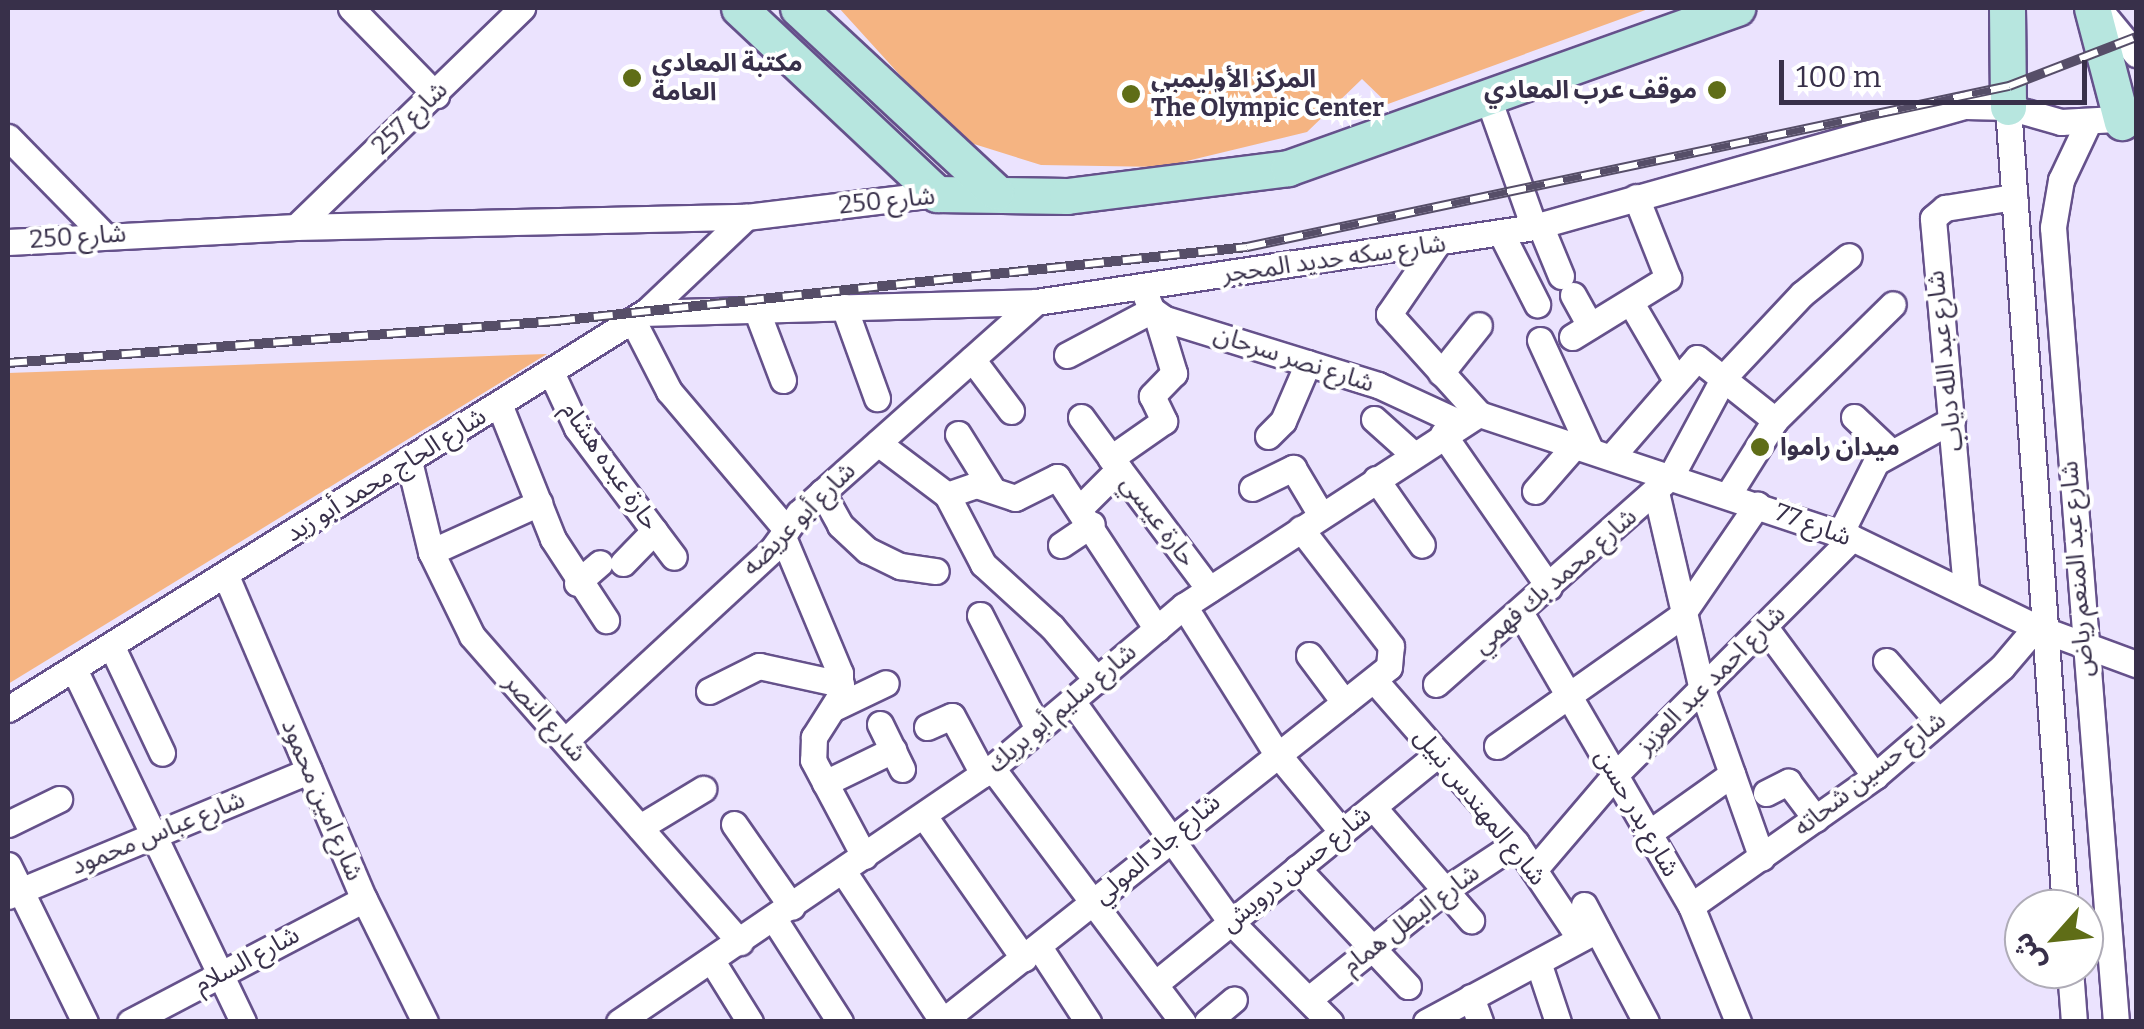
<!DOCTYPE html>
<html>
<head>
<meta charset="utf-8">
<style>
	body { margin:0 }
	#map { position:relative; width:2144px; height:1029px; overflow:hidden; background:#ebe3fe; font-family:Bitter,"Noto Sans Arabic",serif }
	div>[style] { position:absolute }
	[style*='--x'] { left:calc(var(--x)*1px); top:calc(var(--y)*1px); width:calc(var(--w)*1px); rotate:calc(var(--a)*1deg) }
	.green>* { inset:0; background:#f5b482 }
	.roads { filter:drop-shadow(2px 0 #65518b) drop-shadow(-2px 0 #65518b) drop-shadow(0 2px #65518b) drop-shadow(0 -2px #65518b) }
	.street>* { height:25px; margin:-12.5px; padding:0 12.5px; transform-origin:12.5px; border-radius:12.5px; background:#fff }
	.secondary>* { height:35px; margin:-17.5px; padding:0 17.5px; transform-origin:17.5px; border-radius:17.5px; background:#b7e6df }
	.rail>* { height:10px; margin-top:-5px; transform-origin:0; background:repeating-linear-gradient(90deg,#fff 0 19px,#564e68 0 38px); box-sizing:border-box; border-block:2px solid #564e68 }
	.dots>* { width:28px; height:28px; translate:-50% -50%; box-sizing:border-box; border:5px solid #fff; border-radius:50% }
	span { translate:-50% -50%; white-space:nowrap; text-align:center; line-height:1.15; -webkit-text-stroke:8px #fff; paint-order:stroke }
	.poi-label { font-size:25px; color:#38304a; font-weight:700 }
	.left { translate:0 -50%; text-align:left }
	.right { translate:-100% -50%; text-align:right }
	.street-label { font-size:25px; color:#38304a }
	.frame { position:absolute; inset:0; border:10px solid #38304a; pointer-events:none }
	.north { position:absolute; left:2004px; top:889px; width:100px; height:100px; box-sizing:border-box; background:#fff; border:2px solid #afacb7; border-radius:50%; rotate:243deg; font-size:28px; font-weight:700; line-height:40px; text-align:center; color:#38304a }
	.north::after { content:''; display:block; margin:auto; width:35px; height:45px; background:#5f6d17; clip-path:polygon(50% 0,100% 100%,50% 72%,0 100%) }
	.scale { position:absolute; left:1779px; top:60px; width:308px; height:45px; box-sizing:border-box; border:5px solid #38304a; border-top:0; padding-left:12px; font-size:30px; line-height:35px; white-space:nowrap; color:#38304a; -webkit-text-stroke:8px #fff; paint-order:stroke }
</style>
</head>
<body>
<div id="map">
	<div class="green">
		<i style="clip-path:polygon(839px 8px,1651px 8px,1388px 104px,1362px 79px,1307px 132px,1162px 167px,1041px 165px,958px 139px)"></i>
		<i style="clip-path:polygon(547px 354px,8px 684px,8px 373px)"></i>
	</div>
	<div class="roads">
		<div class="street">
			<i style="--x:351;--y:8;--w:122;--a:45.7"></i>
			<i style="--x:2098;--y:8;--w:60;--a:50.4"></i>
			<i style="--x:1488;--y:98;--w:137;--a:70.4"></i>
			<i style="--x:2008;--y:107;--w:804;--a:85.93"></i>
			<i style="--x:2088;--y:123;--w:63;--a:115.3"></i>
			<i style="--x:2061;--y:180;--w:48;--a:99.7"></i>
			<i style="--x:2053;--y:227;--w:797;--a:85.47"></i>
			<i style="--x:8;--y:137;--w:134;--a:45.6"></i>
			<i style="--x:1540;--y:225;--w:55;--a:67.6"></i>
			<i style="--x:296;--y:227;--w:315;--a:-44.1"></i>
			<i style="--x:1501;--y:233;--w:80;--a:63.1"></i>
			<i style="--x:8;--y:242;--w:288;--a:-3"></i>
			<i style="--x:296;--y:227;--w:450;--a:-1.3"></i>
			<i style="--x:746;--y:217;--w:192;--a:-6.9"></i>
			<i style="--x:1437;--y:244;--w:85;--a:124.4"></i>
			<i style="--x:1389;--y:314;--w:135;--a:48"></i>
			<i style="--x:1142;--y:287;--w:25;--a:67"></i>
			<i style="--x:1152;--y:310;--w:16;--a:35"></i>
			<i style="--x:1165;--y:319;--w:223;--a:17.2"></i>
			<i style="--x:1378;--y:385;--w:88;--a:24.8"></i>
			<i style="--x:1573;--y:295;--w:35;--a:61"></i>
			<i style="--x:1631;--y:303;--w:89;--a:59.7"></i>
			<i style="--x:844;--y:307;--w:97;--a:70.1"></i>
			<i style="--x:756;--y:309;--w:76;--a:69.2"></i>
			<i style="--x:645;--y:313;--w:391;--a:-1.6"></i>
			<i style="--x:1036;--y:302;--w:504;--a:-8.56"></i>
			<i style="--x:1534;--y:227;--w:448;--a:-15.7"></i>
			<i style="--x:1965;--y:106;--w:43;--a:1.3"></i>
			<i style="--x:2008;--y:107;--w:55;--a:15.8"></i>
			<i style="--x:2061;--y:122;--w:73;--a:-3.1"></i>
			<i style="--x:1156;--y:314;--w:62;--a:73"></i>
			<i style="--x:1174;--y:373;--w:32;--a:134"></i>
			<i style="--x:1152;--y:396;--w:28;--a:64"></i>
			<i style="--x:1164;--y:421;--w:65;--a:145.1"></i>
			<i style="--x:1111;--y:458;--w:164;--a:53.2"></i>
			<i style="--x:633;--y:321;--w:79;--a:62.8"></i>
			<i style="--x:669;--y:391;--w:182;--a:49.7"></i>
			<i style="--x:1572;--y:337;--w:113;--a:-31.6"></i>
			<i style="--x:1668;--y:278;--w:87;--a:-111.6"></i>
			<i style="--x:1540;--y:340;--w:118;--a:65.4"></i>
			<i style="--x:1067;--y:355;--w:96;--a:-27.9"></i>
			<i style="--x:972;--y:359;--w:65;--a:53.1"></i>
			<i style="--x:551;--y:372;--w:62;--a:65.1"></i>
			<i style="--x:577;--y:428;--w:161;--a:53.1"></i>
			<i style="--x:1441;--y:373;--w:61;--a:-51.6"></i>
			<i style="--x:499;--y:404;--w:145;--a:68.2"></i>
			<i style="--x:553;--y:539;--w:97;--a:56.8"></i>
			<i style="--x:1479;--y:414;--w:393;--a:18.4"></i>
			<i style="--x:1852;--y:538;--w:204;--a:25.8"></i>
			<i style="--x:2036;--y:627;--w:107;--a:20.3"></i>
			<i style="--x:1081;--y:417;--w:51;--a:53.8"></i>
			<i style="--x:1854;--y:417;--w:51;--a:43.4"></i>
			<i style="--x:1374;--y:419;--w:52;--a:41.9"></i>
			<i style="--x:958;--y:434;--w:62;--a:58.1"></i>
			<i style="--x:1443;--y:434;--w:186;--a:55.3"></i>
			<i style="--x:1268;--y:436;--w:21;--a:-45"></i>
			<i style="--x:1283;--y:421;--w:63;--a:-66.7"></i>
			<i style="--x:878;--y:443;--w:86;--a:37"></i>
			<i style="--x:947;--y:495;--w:78;--a:62.4"></i>
			<i style="--x:983;--y:564;--w:93;--a:42.4"></i>
			<i style="--x:1052;--y:627;--w:70;--a:49.7"></i>
			<i style="--x:1613;--y:455;--w:128;--a:-49.1"></i>
			<i style="--x:1697;--y:358;--w:100;--a:38.5"></i>
			<i style="--x:409;--y:461;--w:94;--a:76.4"></i>
			<i style="--x:431;--y:552;--w:93;--a:64"></i>
			<i style="--x:472;--y:636;--w:407;--a:48.8"></i>
			<i style="--x:1376;--y:479;--w:80;--a:55.1"></i>
			<i style="--x:1252;--y:488;--w:46;--a:-26"></i>
			<i style="--x:1293;--y:468;--w:55;--a:59.2"></i>
			<i style="--x:1535;--y:491;--w:64;--a:-48.8"></i>
			<i style="--x:822;--y:492;--w:38;--a:61"></i>
			<i style="--x:840;--y:525;--w:37;--a:43"></i>
			<i style="--x:867;--y:550;--w:37;--a:26"></i>
			<i style="--x:900;--y:566;--w:36;--a:8"></i>
			<i style="--x:1656;--y:492;--w:202;--a:76.9"></i>
			<i style="--x:1702;--y:689;--w:179;--a:70.5"></i>
			<i style="--x:947;--y:495;--w:31;--a:-19"></i>
			<i style="--x:976;--y:485;--w:41;--a:18.4"></i>
			<i style="--x:1015;--y:498;--w:47;--a:-26.6"></i>
			<i style="--x:1057;--y:477;--w:182;--a:56.7"></i>
			<i style="--x:1728;--y:495;--w:89;--a:-57.9"></i>
			<i style="--x:1775;--y:420;--w:165;--a:-44.5"></i>
			<i style="--x:1081;--y:507;--w:54;--a:-45"></i>
			<i style="--x:1840;--y:534;--w:80;--a:-63.4"></i>
			<i style="--x:1876;--y:462;--w:87;--a:-28.9"></i>
			<i style="--x:783;--y:537;--w:147;--a:67.3"></i>
			<i style="--x:840;--y:673;--w:23;--a:90"></i>
			<i style="--x:840;--y:696;--w:49;--a:122.4"></i>
			<i style="--x:814;--y:737;--w:23;--a:92"></i>
			<i style="--x:813;--y:760;--w:109;--a:62"></i>
			<i style="--x:1061;--y:545;--w:37;--a:-34"></i>
			<i style="--x:431;--y:552;--w:119;--a:-24.4"></i>
			<i style="--x:623;--y:563;--w:45;--a:-45.9"></i>
			<i style="--x:226;--y:576;--w:351;--a:66.9"></i>
			<i style="--x:364;--y:899;--w:137;--a:63.6"></i>
			<i style="--x:577;--y:583;--w:30;--a:-41"></i>
			<i style="--x:1966;--y:589;--w:372;--a:-95.1"></i>
			<i style="--x:1933;--y:218;--w:16;--a:-40"></i>
			<i style="--x:1945;--y:208;--w:70;--a:-9.1"></i>
			<i style="--x:1184;--y:606;--w:171;--a:57.9"></i>
			<i style="--x:1275;--y:751;--w:105;--a:50.4"></i>
			<i style="--x:1520;--y:612;--w:340;--a:59.8"></i>
			<i style="--x:1691;--y:906;--w:125;--a:67.9"></i>
			<i style="--x:980;--y:615;--w:128;--a:63"></i>
			<i style="--x:1764;--y:626;--w:187;--a:53.5"></i>
			<i style="--x:112;--y:647;--w:117;--a:64.7"></i>
			<i style="--x:1309;--y:655;--w:59;--a:53.3"></i>
			<i style="--x:1886;--y:661;--w:79;--a:49.1"></i>
			<i style="--x:74;--y:669;--w:391;--a:64.4"></i>
			<i style="--x:1374;--y:680;--w:216;--a:48.9"></i>
			<i style="--x:1516;--y:843;--w:115;--a:56.3"></i>
			<i style="--x:1436;--y:684;--w:314;--a:-41.5"></i>
			<i style="--x:1671;--y:476;--w:112;--a:-61.8"></i>
			<i style="--x:1724;--y:377;--w:114;--a:-46.8"></i>
			<i style="--x:1802;--y:294;--w:60;--a:-39"></i>
			<i style="--x:709;--y:691;--w:56;--a:-26.6"></i>
			<i style="--x:759;--y:666;--w:84;--a:12.4"></i>
			<i style="--x:1072;--y:701;--w:272;--a:54.3"></i>
			<i style="--x:1231;--y:922;--w:141;--a:45.3"></i>
			<i style="--x:836;--y:707;--w:55;--a:-25.6"></i>
			<i style="--x:8;--y:709;--w:753;--a:-31.92"></i>
			<i style="--x:647;--y:311;--w:137;--a:-43.5"></i>
			<i style="--x:880;--y:724;--w:50;--a:63.9"></i>
			<i style="--x:927;--y:727;--w:27;--a:-24"></i>
			<i style="--x:952;--y:716;--w:66;--a:61.9"></i>
			<i style="--x:565;--y:741;--w:282;--a:-42.7"></i>
			<i style="--x:772;--y:550;--w:46;--a:-53.9"></i>
			<i style="--x:799;--y:513;--w:317;--a:-41.7"></i>
			<i style="--x:1497;--y:746;--w:225;--a:-35.2"></i>
			<i style="--x:1681;--y:616;--w:135;--a:-55.6"></i>
			<i style="--x:992;--y:768;--w:318;--a:53.1"></i>
			<i style="--x:825;--y:783;--w:76;--a:-25.9"></i>
			<i style="--x:1766;--y:793;--w:25;--a:-27"></i>
			<i style="--x:1788;--y:782;--w:46;--a:52.9"></i>
			<i style="--x:1373;--y:807;--w:150;--a:49.1"></i>
			<i style="--x:924;--y:816;--w:174;--a:55"></i>
			<i style="--x:8;--y:824;--w:57;--a:-26.1"></i>
			<i style="--x:734;--y:824;--w:101;--a:55.1"></i>
			<i style="--x:640;--y:827;--w:74;--a:-31.1"></i>
			<i style="--x:1649;--y:833;--w:102;--a:-35.4"></i>
			<i style="--x:8;--y:865;--w:175;--a:63.9"></i>
			<i style="--x:1297;--y:868;--w:162;--a:46.8"></i>
			<i style="--x:1534;--y:870;--w:125;--a:-49.5"></i>
			<i style="--x:1615;--y:775;--w:335;--a:-45"></i>
			<i style="--x:843;--y:871;--w:181;--a:56.5"></i>
			<i style="--x:8;--y:896;--w:326;--a:-22.6"></i>
			<i style="--x:1584;--y:905;--w:132;--a:62.1"></i>
			<i style="--x:1691;--y:906;--w:225;--a:-35.2"></i>
			<i style="--x:1875;--y:776;--w:167;--a:-40.6"></i>
			<i style="--x:2002;--y:667;--w:52;--a:-49.6"></i>
			<i style="--x:774;--y:919;--w:122;--a:57.3"></i>
			<i style="--x:1039;--y:947;--w:90;--a:56.8"></i>
			<i style="--x:712;--y:961;--w:72;--a:58.1"></i>
			<i style="--x:1538;--y:962;--w:63;--a:71.6"></i>
			<i style="--x:2070;--y:969;--w:53;--a:85.7"></i>
			<i style="--x:1155;--y:984;--w:365;--a:-39.1"></i>
			<i style="--x:1471;--y:997;--w:27;--a:70"></i>
			<i style="--x:1309;--y:999;--w:174;--a:-38.7"></i>
			<i style="--x:1445;--y:890;--w:85;--a:-33.5"></i>
			<i style="--x:943;--y:1021;--w:569;--a:-38.44"></i>
			<i style="--x:1389;--y:667;--w:21;--a:-85"></i>
			<i style="--x:1391;--y:646;--w:148;--a:-127.6"></i>
			<i style="--x:130;--y:1022;--w:264;--a:-27.7"></i>
			<i style="--x:619;--y:1022;--w:451;--a:-34.3"></i>
			<i style="--x:992;--y:768;--w:251;--a:-40.2"></i>
			<i style="--x:1184;--y:606;--w:352;--a:-33.1"></i>
			<i style="--x:1207;--y:1022;--w:35;--a:-40"></i>
			<i style="--x:1426;--y:1022;--w:194;--a:-28.3"></i>
		</div>
		<div class="secondary">
			<i style="--x:739;--y:8;--w:272;--a:43.2"></i>
			<i style="--x:937;--y:194;--w:130;--a:0.9"></i>
			<i style="--x:1067;--y:196;--w:223;--a:-7.2"></i>
			<i style="--x:1288;--y:168;--w:477;--a:-19.6"></i>
			<i style="--x:798;--y:8;--w:270;--a:42.9"></i>
			<i style="--x:2007;--y:8;--w:99;--a:89.4"></i>
			<i style="--x:2092;--y:8;--w:118;--a:75.3"></i>
		</div>
	</div>
	<div class="rail">
		<i style="--x:8;--y:363;--w:550;--a:-4.38"></i>
		<i style="--x:556;--y:321;--w:695;--a:-6.11"></i>
		<i style="--x:1247;--y:247;--w:779;--a:-11.93"></i>
		<i style="--x:2009;--y:86;--w:136;--a:-21.1"></i>
	</div>
	<div class="dots">
		<i style="left:632px;top:78px;background:#5f6d17"></i>
		<i style="left:1717px;top:90px;background:#5f6d17"></i>
		<i style="left:1131px;top:94px;background:#5f6d17"></i>
		<i style="left:1760px;top:447px;background:#5f6d17"></i>
	</div>
	<div class="poi-label">
		<span class="left" style="left:652px;top:78px">مكتبة المعادي<br>العامة</span>
		<span class="left" style="left:1151px;top:94px">المركز الأوليمبى<br>The Olympic Center</span>
		<span class="right" style="left:1697px;top:90px">موقف عرب المعادي</span>
		<span class="left" style="left:1780px;top:447px">ميدان راموا</span>
	</div>
	<div class="street-label">
		<span style="left:410px;top:118px;rotate:-44deg">شارع 257</span>
		<span style="left:887px;top:201px;rotate:-6deg">شارع 250</span>
		<span style="left:78px;top:237px;rotate:-4deg">شارع 250</span>
		<span style="left:1334px;top:259px;rotate:-8deg">شارع سكه حديد المحجر</span>
		<span style="left:1294px;top:359px;rotate:18deg">شارع نصر سرحان</span>
		<span style="left:1945px;top:361px;rotate:-96deg">شارع عبد الله دياب</span>
		<span style="left:610px;top:466px;rotate:55deg">حارة عبده هشام</span>
		<span style="left:386px;top:475px;rotate:-32deg">شارع الحاج محمد أبو زيد</span>
		<span style="left:799px;top:519px;rotate:-45deg">شارع أبو عريضه</span>
		<span style="left:1158px;top:521px;rotate:53deg">حارة عيسي</span>
		<span style="left:1813px;top:525px;rotate:20deg">شارع 77</span>
		<span style="left:2077px;top:569px;rotate:-94deg">شارع عبد المنعم رياض</span>
		<span style="left:1555px;top:581px;rotate:-41deg">شارع محمد بك فهمي</span>
		<span style="left:1711px;top:680px;rotate:-45deg">شارع احمد عبد العزيز</span>
		<span style="left:1062px;top:708px;rotate:-40deg">شارع سليم أبو بريك</span>
		<span style="left:545px;top:718px;rotate:48deg">شارع النصر</span>
		<span style="left:1870px;top:774px;rotate:-38deg">شارع حسين شحاته</span>
		<span style="left:322px;top:800px;rotate:67deg">شارع امين محمود</span>
		<span style="left:1480px;top:807px;rotate:51deg">شارع المهندس نبيل</span>
		<span style="left:1637px;top:813px;rotate:60deg">شارع بدر حسن</span>
		<span style="left:158px;top:833px;rotate:-22deg">شارع عباس محمود</span>
		<span style="left:1157px;top:849px;rotate:-40deg">شارع جاد المولي</span>
		<span style="left:1296px;top:869px;rotate:-39deg">شارع حسن درويش</span>
		<span style="left:1411px;top:919px;rotate:-37deg">شارع البطل همام</span>
		<span style="left:247px;top:960px;rotate:-28deg">شارع السلام</span>
	</div>
	<div class="frame"></div>
	<div class="north">ش</div>
	<div class="scale">100 m</div>
</div>
</body>
</html>
